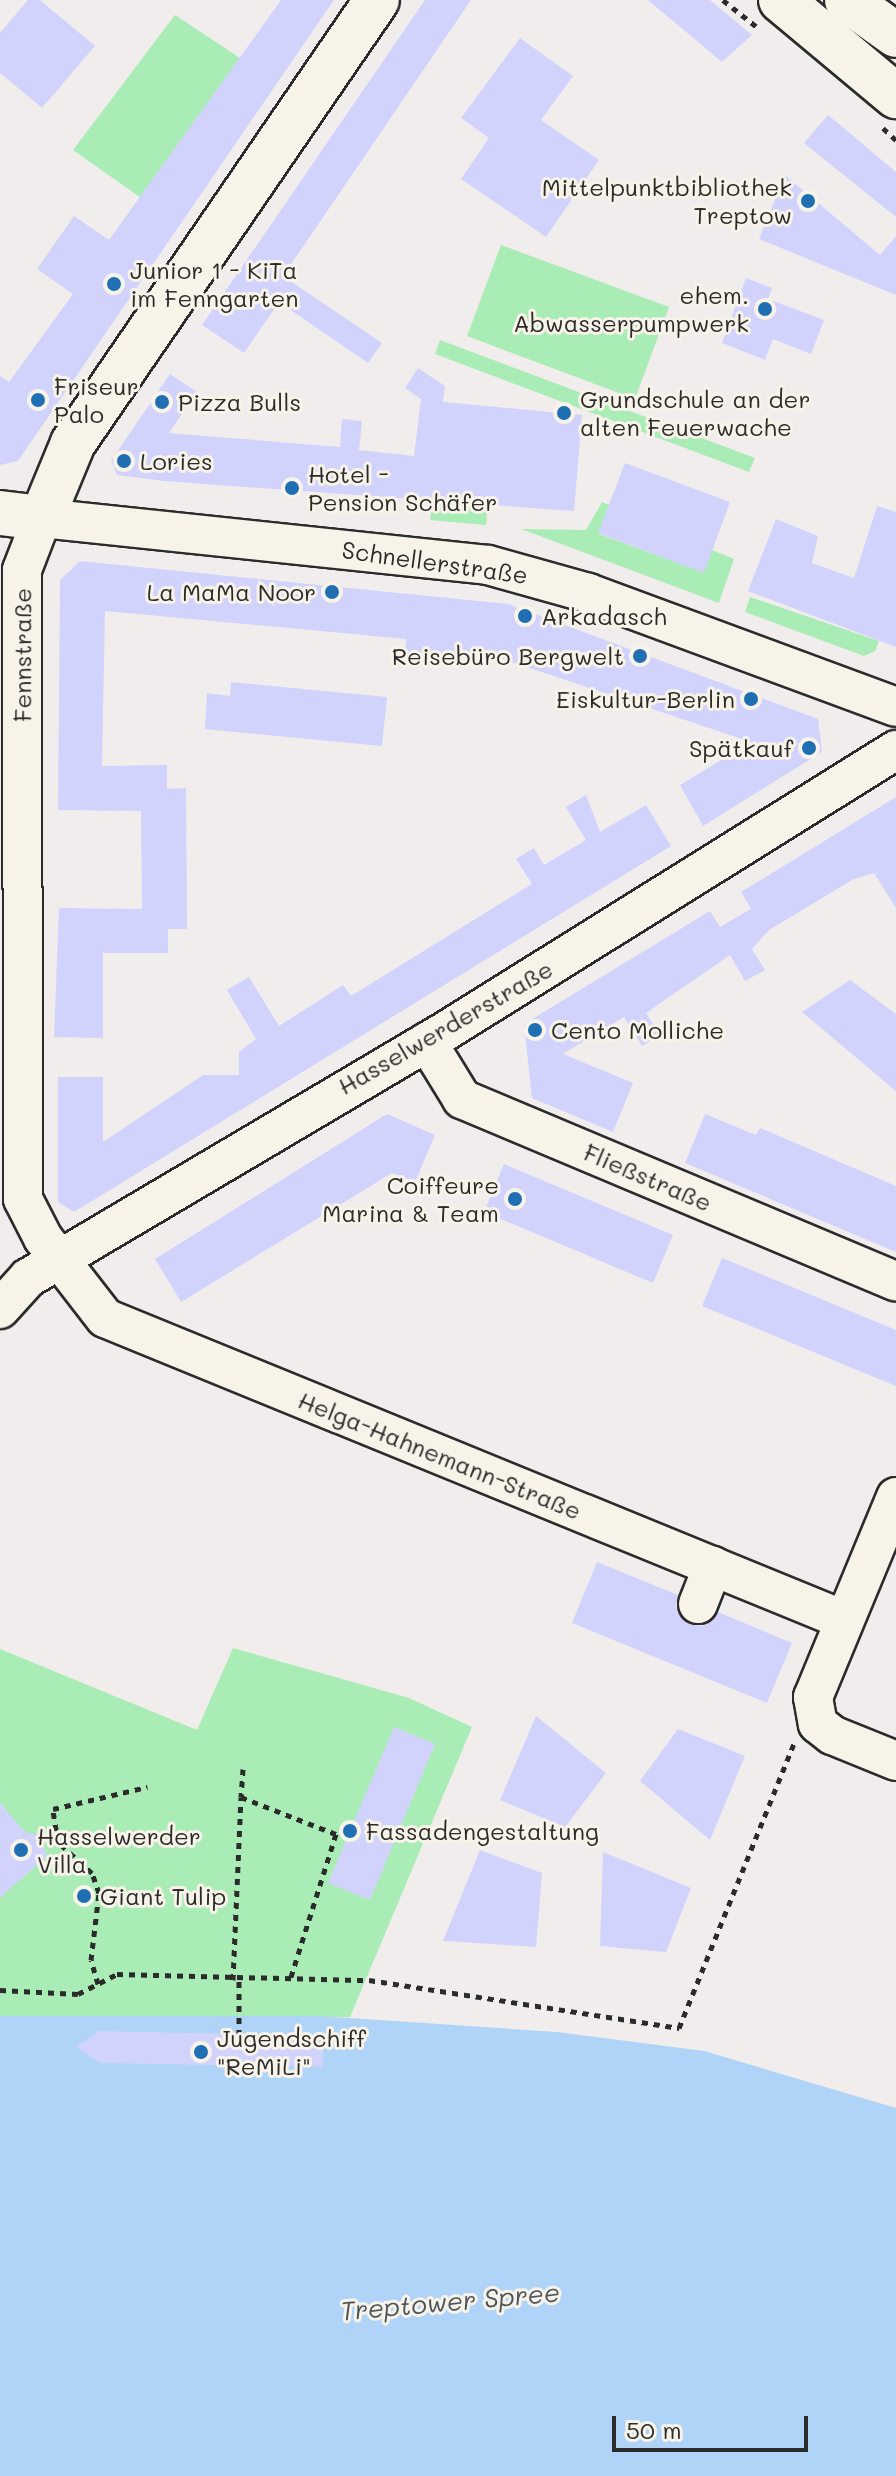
<!DOCTYPE html>
<html>
<head>
<meta charset="utf-8">
<style>
	body { margin:0 }
	#map { position:relative; width:896px; height:2476px; overflow:hidden; background:#f0edec; font-family:Mali,sans-serif }
	div>[style] { position:absolute }
	[style*='--x'] { left:calc(var(--x)*1px); top:calc(var(--y)*1px); width:calc(var(--w)*1px); rotate:calc(var(--a)*1deg) }
	.green>* { inset:0; background:#aaecb6 }
	.water>* { inset:0; background:#afd4f8 }
	.building>* { inset:0; background:#d2d3fc }
	.path>* { height:5px; margin-top:-2.5px; transform-origin:0; background:repeating-linear-gradient(90deg,#2b2b2b 0 6px,transparent 0 12px) }
	.roads { filter:drop-shadow(2px 0 #2b2b2b) drop-shadow(-2px 0 #2b2b2b) drop-shadow(0 2px #2b2b2b) drop-shadow(0 -2px #2b2b2b) }
	.minor>* { height:38px; margin:-19px; padding:0 19px; transform-origin:19px; border-radius:19px; background:#f7f3e8 }
	.major>* { height:44px; margin:-22px; padding:0 22px; transform-origin:22px; border-radius:22px; background:#f7f3e8 }
	.dots>* { width:22px; height:22px; translate:-50% -50%; box-sizing:border-box; border:4px solid #f7f3e8; border-radius:50% }
	span { translate:-50% -50%; white-space:nowrap; text-align:center; line-height:1.15; -webkit-text-stroke:6px #f7f3e8; paint-order:stroke }
	.poi-label { font-size:24px; color:#2b2b2b }
	.right { translate:-100% -50%; text-align:right }
	.left { translate:0 -50%; text-align:left }
	.street-label { font-size:24px; color:#2b2b2b }
	.water-label { font-size:26px; color:#4c555e; font-style:italic }
	.scale { position:absolute; left:612px; top:2416px; width:196px; height:36px; box-sizing:border-box; border:4px solid #2b2b2b; border-top:0; padding-left:10px; font-size:24px; line-height:28px; white-space:nowrap; color:#2b2b2b; -webkit-text-stroke:6px #f7f3e8; paint-order:stroke }
</style>
</head>
<body>
<div id="map">
	<div class="green">
		<i style="clip-path:polygon(175px 15px,243px 60px,144px 200px,73px 150px)"></i>
		<i style="clip-path:polygon(501px 245px,669px 307px,635px 399px,467px 336px)"></i>
		<i style="clip-path:polygon(440px 340px,755px 458px,749px 472px,435px 354px)"></i>
		<i style="clip-path:polygon(440px 428px,488px 503px,486px 525px,430px 520px)"></i>
		<i style="clip-path:polygon(602px 502px,609px 505px,599px 534px,703px 572px,712px 550px,734px 559px,719px 603px,521px 529px,586px 530px)"></i>
		<i style="clip-path:polygon(750px 597px,879px 641px,875px 651px,864px 656px,745px 612px)"></i>
		<i style="clip-path:polygon(233px 1648px,409px 1698px,472px 1727px,350px 2017px,0 2016px,0 1649px,197px 1730px)"></i>
	</div>
	<div class="water">
		<i style="clip-path:polygon(0 2016px,319px 2016px,557px 2032px,704px 2051px,896px 2108px,896px 2476px,0 2476px)"></i>
	</div>
	<div class="building">
		<i style="clip-path:polygon(28px 0,40px 0,95px 46px,42px 108px,0 73px,0 33px)"></i>
		<i style="clip-path:polygon(281px 0,334px 0,18px 461px,0 465px,0 376px,9px 382px,73px 294px,37px 269px,74px 216px,109px 240px)"></i>
		<i style="clip-path:polygon(425px 0,471px 0,283px 276px,382px 343px,368px 363px,279px 302px,244px 353px,202px 325px)"></i>
		<i style="clip-path:polygon(648px 0,710px 0,752px 35px,722px 62px)"></i>
		<i style="clip-path:polygon(520px 38px,573px 76px,541px 120px,599px 160px,546px 237px,461px 179px,489px 138px,461px 118px)"></i>
		<i style="clip-path:polygon(828px 115px,896px 172px,896px 217px,804px 143px)"></i>
		<i style="clip-path:polygon(785px 175px,880px 255px,896px 236px,896px 295px,759px 239px)"></i>
		<i style="clip-path:polygon(746px 278px,772px 288px,768px 299px,824px 320px,811px 354px,773px 339px,765px 360px,722px 343px)"></i>
		<i style="clip-path:polygon(418px 368px,445px 386px,443px 402px,582px 415px,574px 511px,164px 481px,117px 475px,111px 461px,170px 374px,197px 392px,169px 433px,340px 447px,342px 419px,362px 421px,359px 450px,414px 456px,421px 399px,405px 388px)"></i>
		<i style="clip-path:polygon(625px 463px,730px 502px,704px 573px,598px 533px)"></i>
		<i style="clip-path:polygon(877px 506px,896px 512px,896px 647px,748px 591px,776px 519px,818px 536px,812px 563px,854px 578px)"></i>
		<i style="clip-path:polygon(80px 561px,508px 604px,818px 719px,822px 752px,703px 826px,680px 785px,751px 742px,503px 659px,405px 652px,406px 639px,105px 611px,102px 766px,167px 765px,167px 789px,186px 788px,187px 929px,168px 929px,168px 953px,103px 953px,103px 1038px,54px 1037px,59px 908px,142px 909px,141px 811px,58px 810px,60px 580px)"></i>
		<i style="clip-path:polygon(231px 682px,387px 697px,382px 746px,205px 729px,207px 693px,230px 696px)"></i>
		<i style="clip-path:polygon(586px 795px,600px 832px,646px 805px,671px 846px,74px 1212px,58px 1202px,58px 1077px,103px 1077px,103px 1142px,203px 1075px,239px 1075px,239px 1052px,256px 1039px,227px 990px,249px 977px,279px 1026px,343px 985px,351px 996px,532px 884px,516px 859px,534px 848px,544px 865px,586px 840px,566px 807px)"></i>
		<i style="clip-path:polygon(896px 797px,896px 908px,874px 873px,852px 880px,769px 930px,752px 949px,765px 970px,745px 981px,730px 955px,646px 1013px,660px 1035px,642px 1046px,624px 1017px,563px 1054px,633px 1083px,613px 1132px,532px 1098px,524px 1024px,710px 911px,720px 927px,751px 909px,741px 892px)"></i>
		<i style="clip-path:polygon(850px 980px,896px 1014px,896px 1091px,802px 1012px)"></i>
		<i style="clip-path:polygon(387px 1114px,435px 1135px,415px 1182px,392px 1173px,181px 1302px,155px 1259px)"></i>
		<i style="clip-path:polygon(705px 1114px,756px 1135px,760px 1128px,896px 1186px,896px 1252px,685px 1163px)"></i>
		<i style="clip-path:polygon(504px 1164px,673px 1235px,653px 1283px,484px 1212px)"></i>
		<i style="clip-path:polygon(722px 1258px,896px 1330px,896px 1386px,702px 1306px)"></i>
		<i style="clip-path:polygon(597px 1562px,678px 1595px,676px 1608px,689px 1624px,702px 1626px,718px 1612px,792px 1643px,767px 1703px,572px 1623px)"></i>
		<i style="clip-path:polygon(536px 1716px,606px 1773px,565px 1827px,500px 1800px)"></i>
		<i style="clip-path:polygon(394px 1727px,435px 1744px,370px 1900px,328px 1883px)"></i>
		<i style="clip-path:polygon(678px 1729px,745px 1756px,710px 1840px,640px 1781px)"></i>
		<i style="clip-path:polygon(0 1803px,25px 1832px,40px 1835px,47px 1856px,0 1898px)"></i>
		<i style="clip-path:polygon(480px 1850px,542px 1873px,536px 1947px,443px 1941px)"></i>
		<i style="clip-path:polygon(603px 1852px,691px 1888px,666px 1952px,600px 1946px)"></i>
		<i style="clip-path:polygon(99px 2031px,323px 2036px,323px 2067px,100px 2063px,76px 2047px)"></i>
	</div>
	<div class="path">
		<i style="--x:723;--y:0;--w:43;--a:38.5"></i>
		<i style="--x:883;--y:128;--w:18;--a:43"></i>
		<i style="--x:243;--y:1769;--w:28;--a:94"></i>
		<i style="--x:241;--y:1797;--w:102;--a:21.3"></i>
		<i style="--x:336;--y:1834;--w:153;--a:107.5"></i>
		<i style="--x:233;--y:1980;--w:183;--a:-87.5"></i>
		<i style="--x:98;--y:1984;--w:25;--a:-106"></i>
		<i style="--x:91;--y:1960;--w:67;--a:-83.2"></i>
		<i style="--x:99;--y:1893;--w:21;--a:-109"></i>
		<i style="--x:92;--y:1873;--w:46;--a:-137.6"></i>
		<i style="--x:58;--y:1842;--w:33;--a:-99"></i>
		<i style="--x:53;--y:1809;--w:97;--a:-13.2"></i>
		<i style="--x:0;--y:1990;--w:78;--a:2.9"></i>
		<i style="--x:78;--y:1994;--w:44;--a:-27.1"></i>
		<i style="--x:117;--y:1974;--w:252;--a:1.4"></i>
		<i style="--x:369;--y:1980;--w:314;--a:8.8"></i>
		<i style="--x:679;--y:2028;--w:307;--a:-68"></i>
		<i style="--x:239;--y:2035;--w:55;--a:-90"></i>
	</div>
	<div class="roads">
		<div class="minor">
			<i style="--x:427;--y:1042;--w:67;--a:58.4"></i>
			<i style="--x:462;--y:1099;--w:471;--a:22.8"></i>
			<i style="--x:0;--y:1309;--w:42;--a:-47.9"></i>
			<i style="--x:28;--y:1278;--w:483;--a:-30.6"></i>
			<i style="--x:444;--y:1032;--w:533;--a:-31.96"></i>
			<i style="--x:896;--y:1497;--w:217;--a:112.5"></i>
			<i style="--x:813;--y:1697;--w:27;--a:80"></i>
			<i style="--x:818;--y:1724;--w:18;--a:38"></i>
			<i style="--x:832;--y:1735;--w:69;--a:22.1"></i>
			<i style="--x:698;--y:1604;--w:41;--a:-68.5"></i>
			<i style="--x:844;--y:1620;--w:798;--a:-157.77"></i>
			<i style="--x:105;--y:1318;--w:101;--a:-127.8"></i>
			<i style="--x:43;--y:1238;--w:44;--a:-117.1"></i>
			<i style="--x:23;--y:1199;--w:629;--a:-90.09"></i>
			<i style="--x:22;--y:570;--w:56;--a:-69"></i>
			<i style="--x:42;--y:518;--w:448;--a:6"></i>
			<i style="--x:488;--y:565;--w:104;--a:15.6"></i>
			<i style="--x:588;--y:593;--w:328;--a:20.3"></i>
		</div>
		<div class="major">
			<i style="--x:781;--y:0;--w:150;--a:39.9"></i>
			<i style="--x:847;--y:0;--w:60;--a:35.5"></i>
			<i style="--x:0;--y:513;--w:42;--a:6.8"></i>
			<i style="--x:42;--y:518;--w:81;--a:-67.5"></i>
			<i style="--x:73;--y:443;--w:537;--a:-55.54"></i>
		</div>
	</div>
	<div class="dots">
		<i style="left:808px;top:201px;background:#1f6fb2"></i>
		<i style="left:114px;top:284px;background:#1f6fb2"></i>
		<i style="left:765px;top:309px;background:#1f6fb2"></i>
		<i style="left:38px;top:400px;background:#1f6fb2"></i>
		<i style="left:162px;top:402px;background:#1f6fb2"></i>
		<i style="left:564px;top:413px;background:#1f6fb2"></i>
		<i style="left:124px;top:461px;background:#1f6fb2"></i>
		<i style="left:292px;top:488px;background:#1f6fb2"></i>
		<i style="left:332px;top:592px;background:#1f6fb2"></i>
		<i style="left:525px;top:616px;background:#1f6fb2"></i>
		<i style="left:640px;top:656px;background:#1f6fb2"></i>
		<i style="left:751px;top:699px;background:#1f6fb2"></i>
		<i style="left:809px;top:748px;background:#1f6fb2"></i>
		<i style="left:535px;top:1030px;background:#1f6fb2"></i>
		<i style="left:515px;top:1199px;background:#1f6fb2"></i>
		<i style="left:350px;top:1831px;background:#1f6fb2"></i>
		<i style="left:21px;top:1850px;background:#1f6fb2"></i>
		<i style="left:84px;top:1896px;background:#1f6fb2"></i>
		<i style="left:201px;top:2052px;background:#1f6fb2"></i>
	</div>
	<div class="poi-label">
		<span class="right" style="left:792px;top:201px">Mittelpunktbibliothek<br>Treptow</span>
		<span class="left" style="left:130px;top:284px">Junior 1 - KiTa<br>im Fenngarten</span>
		<span class="right" style="left:749px;top:309px">ehem.<br>Abwasserpumpwerk</span>
		<span class="left" style="left:54px;top:400px">Friseur<br>Palo</span>
		<span class="left" style="left:580px;top:413px">Grundschule an der<br>alten Feuerwache</span>
		<span class="left" style="left:178px;top:402px">Pizza Bulls</span>
		<span class="left" style="left:140px;top:461px">Lories</span>
		<span class="left" style="left:308px;top:488px">Hotel -<br>Pension Schäfer</span>
		<span class="right" style="left:316px;top:592px">La MaMa Noor</span>
		<span class="left" style="left:541px;top:616px">Arkadasch</span>
		<span class="right" style="left:624px;top:656px">Reisebüro Bergwelt</span>
		<span class="right" style="left:735px;top:699px">Eiskultur-Berlin</span>
		<span class="right" style="left:793px;top:748px">Spätkauf</span>
		<span class="left" style="left:551px;top:1030px">Cento Molliche</span>
		<span class="right" style="left:499px;top:1199px">Coiffeure<br>Marina &amp; Team</span>
		<span class="left" style="left:366px;top:1831px">Fassadengestaltung</span>
		<span class="left" style="left:37px;top:1850px">Hasselwerder<br>Villa</span>
		<span class="left" style="left:100px;top:1896px">Giant Tulip</span>
		<span class="left" style="left:217px;top:2052px">Jugendschiff<br>"ReMiLi"</span>
	</div>
	<div class="street-label">
		<span style="left:435px;top:562px;rotate:8deg">Schnellerstraße</span>
		<span style="left:22px;top:655px;rotate:-90deg">Fennstraße</span>
		<span style="left:445px;top:1027px;rotate:-30deg">Hasselwerderstraße</span>
		<span style="left:648px;top:1177px;rotate:23deg">Fließstraße</span>
		<span style="left:440px;top:1455px;rotate:22deg">Helga-Hahnemann-Straße</span>
	</div>
	<div class="water-label">
		<span style="left:450px;top:2302px;rotate:-5deg">Treptower Spree</span>
	</div>
	<div class="scale">50 m</div>
</div>
</body>
</html>
